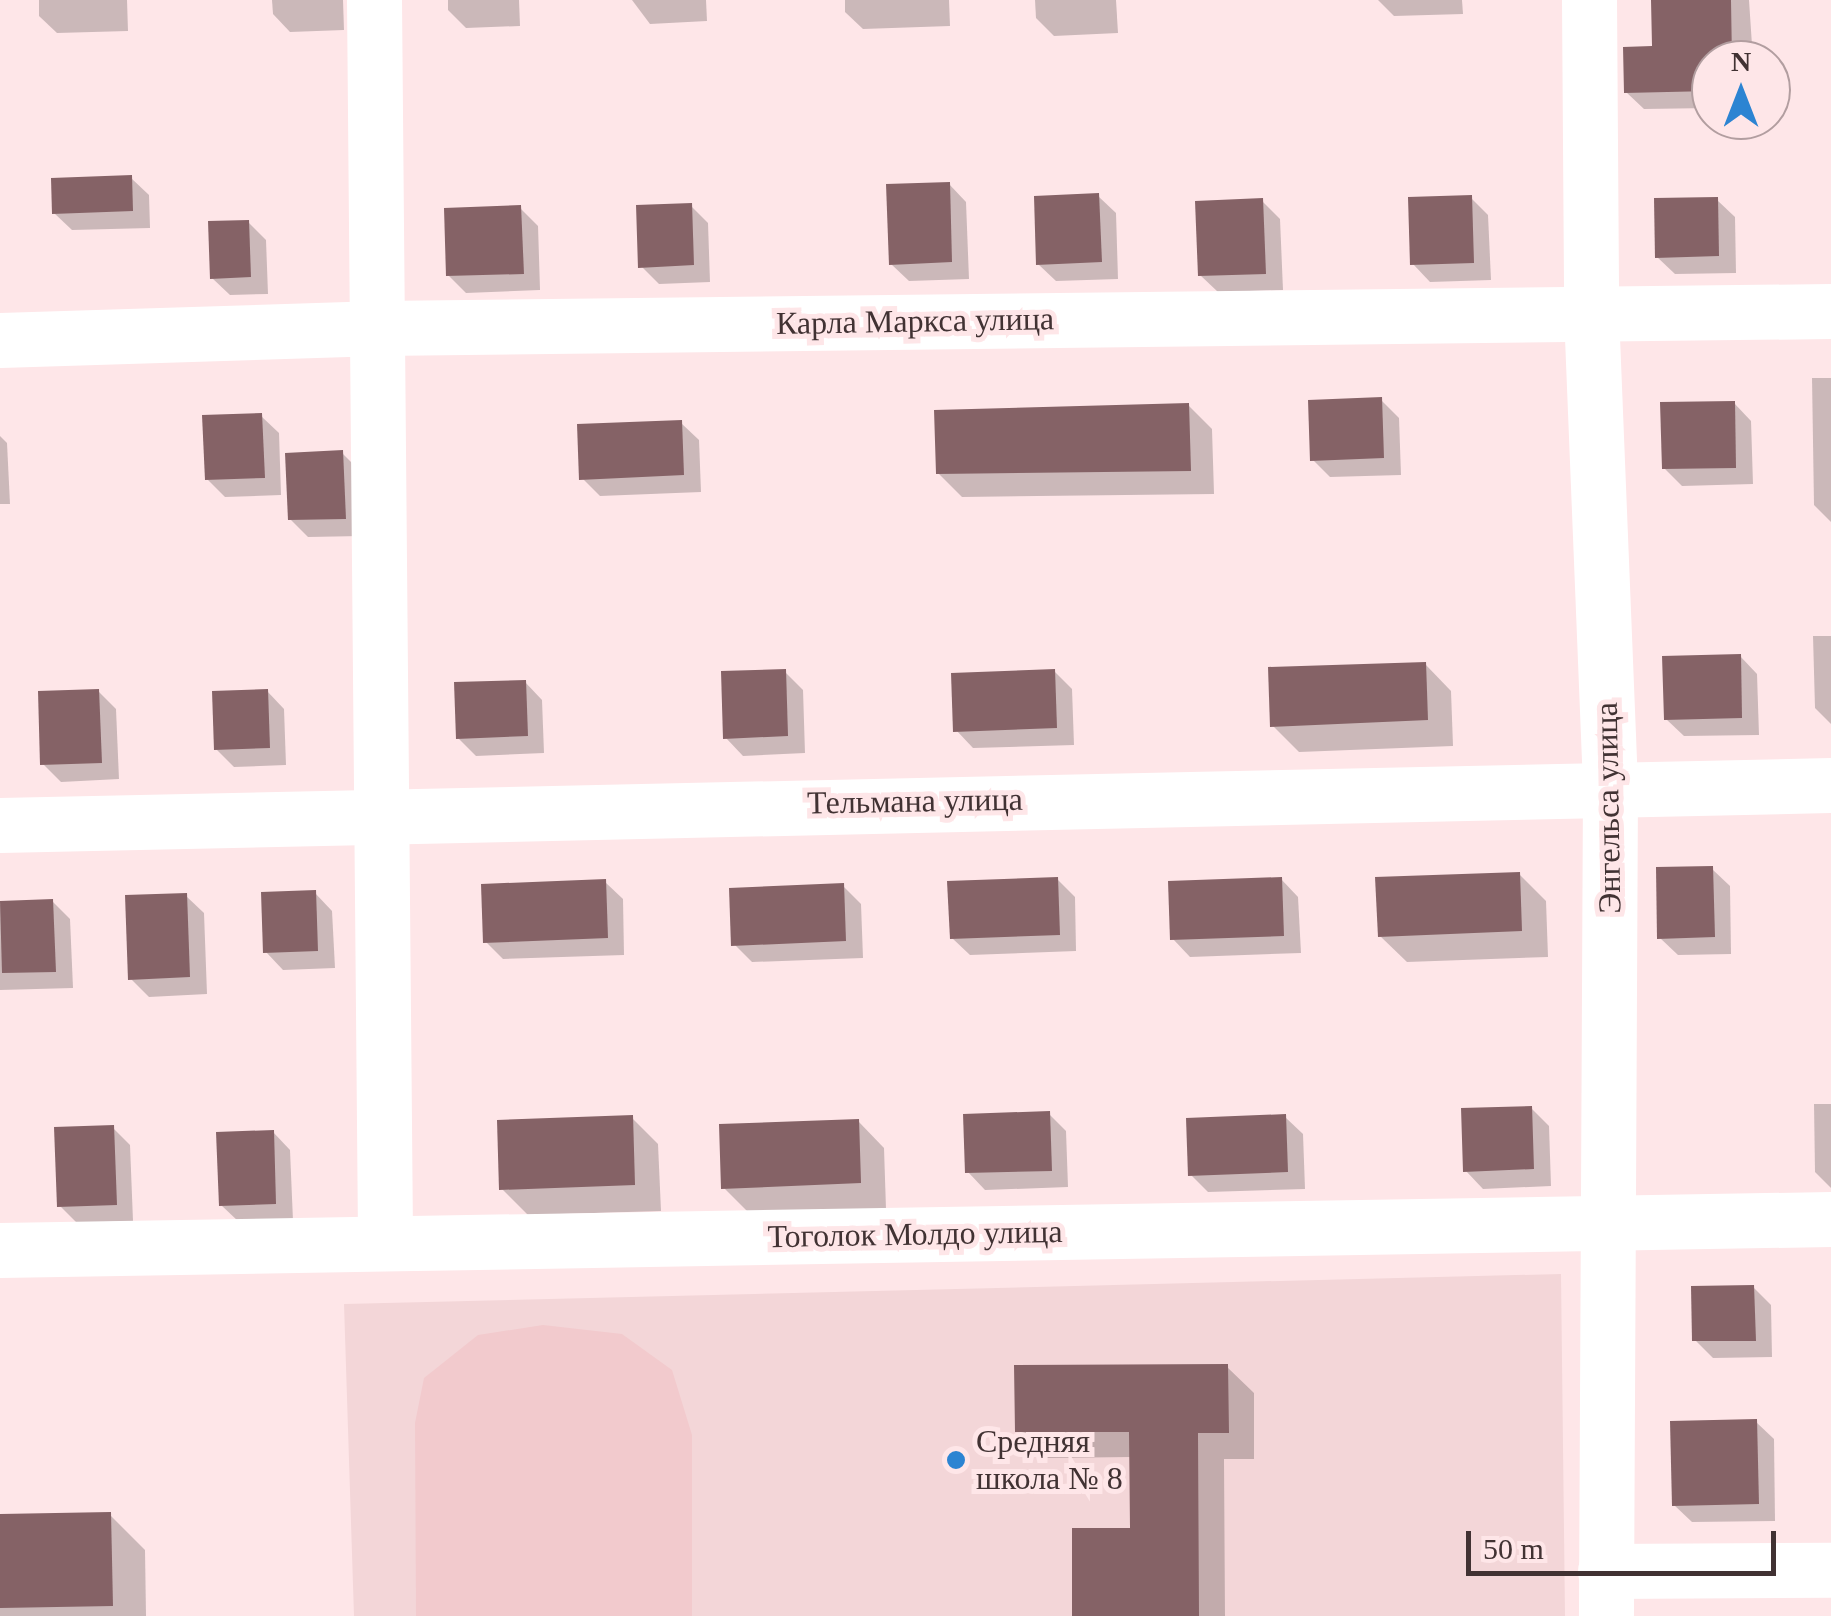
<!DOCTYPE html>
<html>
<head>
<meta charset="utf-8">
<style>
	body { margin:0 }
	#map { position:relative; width:1831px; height:1616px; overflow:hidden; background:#fee6e8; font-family:"Times New Roman",serif }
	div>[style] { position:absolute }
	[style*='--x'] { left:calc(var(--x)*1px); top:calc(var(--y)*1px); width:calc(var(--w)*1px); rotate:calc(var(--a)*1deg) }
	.built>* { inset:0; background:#f3d6d8 }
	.green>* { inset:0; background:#f2cacd }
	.shadow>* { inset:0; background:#0003 }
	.building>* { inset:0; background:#856266 }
	.minor>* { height:55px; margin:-27.5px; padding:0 27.5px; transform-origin:27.5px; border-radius:27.5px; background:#fff }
	.dots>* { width:28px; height:28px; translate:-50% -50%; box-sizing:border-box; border:5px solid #fee6e8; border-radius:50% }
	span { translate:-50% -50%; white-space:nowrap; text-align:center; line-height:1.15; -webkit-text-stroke:10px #fee6e8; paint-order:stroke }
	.street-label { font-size:32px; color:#413233 }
	.poi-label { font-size:32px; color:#413233 }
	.left { translate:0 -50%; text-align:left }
	.north { position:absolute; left:1691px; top:40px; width:100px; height:100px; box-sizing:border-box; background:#fee6e8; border:2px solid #b29ea0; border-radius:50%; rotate:0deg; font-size:28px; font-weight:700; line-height:40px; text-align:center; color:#413233 }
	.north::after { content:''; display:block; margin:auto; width:35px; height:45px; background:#2c84d2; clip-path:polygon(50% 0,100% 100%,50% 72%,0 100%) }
	.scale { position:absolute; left:1466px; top:1531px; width:310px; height:45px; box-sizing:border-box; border:5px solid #413233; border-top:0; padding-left:12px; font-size:30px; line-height:35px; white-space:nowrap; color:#413233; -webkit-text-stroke:8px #fee6e8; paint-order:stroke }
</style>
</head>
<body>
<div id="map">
	<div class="built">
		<i style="clip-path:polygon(1561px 1274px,1565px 1616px,354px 1616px,344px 1304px)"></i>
	</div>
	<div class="green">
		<i style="clip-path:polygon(543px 1325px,622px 1334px,672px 1370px,692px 1435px,692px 1616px,416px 1616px,415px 1423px,424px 1378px,478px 1335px)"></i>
	</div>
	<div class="shadow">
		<i style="clip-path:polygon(39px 0,127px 0,128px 31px,57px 33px,39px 16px)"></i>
		<i style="clip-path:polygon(272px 0,343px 0,344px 30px,290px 32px,273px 14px)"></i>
		<i style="clip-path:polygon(448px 0,519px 0,520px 26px,466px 28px,448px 10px)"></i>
		<i style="clip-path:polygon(632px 0,706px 0,707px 21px,650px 24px)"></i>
		<i style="clip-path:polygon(845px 0,949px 0,950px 26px,863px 29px,845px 12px)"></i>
		<i style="clip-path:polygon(1035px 0,1116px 0,1118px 33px,1054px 36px,1036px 18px)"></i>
		<i style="clip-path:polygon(1378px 0,1462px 0,1463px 14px,1394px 16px)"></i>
		<i style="clip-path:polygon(1653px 0,1749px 0,1753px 60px,1711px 60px,1711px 108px,1644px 109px,1626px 92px,1654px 48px)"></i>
		<i style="clip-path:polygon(131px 178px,149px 195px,150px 228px,72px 230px,54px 213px)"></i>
		<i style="clip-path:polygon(949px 184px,966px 202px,969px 279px,909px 281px,891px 264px)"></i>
		<i style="clip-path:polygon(1098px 196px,1116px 213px,1118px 279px,1056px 281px,1038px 264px)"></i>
		<i style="clip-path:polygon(1471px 198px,1488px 215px,1491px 280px,1430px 282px,1413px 264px)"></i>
		<i style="clip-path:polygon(1717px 200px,1735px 217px,1736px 273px,1675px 274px,1657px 257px)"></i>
		<i style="clip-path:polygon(1262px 201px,1280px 219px,1283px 290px,1218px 292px,1200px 275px)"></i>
		<i style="clip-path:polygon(691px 206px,708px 223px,710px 282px,659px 284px,641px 266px)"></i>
		<i style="clip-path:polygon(520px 208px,538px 226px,540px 290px,466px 293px,448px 275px)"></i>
		<i style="clip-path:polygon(248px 222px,266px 240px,268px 294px,230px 295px,212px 278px)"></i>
		<i style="clip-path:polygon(1812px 378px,1831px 378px,1831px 522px,1814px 505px)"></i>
		<i style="clip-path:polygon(1381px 400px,1399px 418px,1401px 475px,1330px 477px,1313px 460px)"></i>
		<i style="clip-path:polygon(1734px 403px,1751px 421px,1753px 484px,1682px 486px,1664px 468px)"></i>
		<i style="clip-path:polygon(1188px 405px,1212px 429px,1214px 494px,962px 497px,938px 473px)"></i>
		<i style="clip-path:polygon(261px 416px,279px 433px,281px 495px,225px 497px,207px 479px)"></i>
		<i style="clip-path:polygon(681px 423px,699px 440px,701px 492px,600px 496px,582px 478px)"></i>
		<i style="clip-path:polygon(0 436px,7px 443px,10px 504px,0 504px)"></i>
		<i style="clip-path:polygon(342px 453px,360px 471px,362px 536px,308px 537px,290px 519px)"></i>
		<i style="clip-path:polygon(1813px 636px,1831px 636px,1831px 724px,1815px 708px)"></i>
		<i style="clip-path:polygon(1740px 656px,1757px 674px,1759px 735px,1684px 736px,1666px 719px)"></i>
		<i style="clip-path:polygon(1425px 664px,1451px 691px,1453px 746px,1299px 752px,1273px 726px)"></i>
		<i style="clip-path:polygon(1054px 671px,1072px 689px,1074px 745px,973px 748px,956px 730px)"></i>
		<i style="clip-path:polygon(785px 672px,803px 690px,805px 753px,743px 756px,726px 738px)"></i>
		<i style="clip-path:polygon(525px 682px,542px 700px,544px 753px,476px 756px,458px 738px)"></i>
		<i style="clip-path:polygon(98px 691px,116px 709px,119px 779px,61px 782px,43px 764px)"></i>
		<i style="clip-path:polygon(267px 691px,284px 709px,286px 765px,234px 767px,216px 749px)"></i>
		<i style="clip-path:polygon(1712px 869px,1730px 886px,1731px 954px,1678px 955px,1660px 938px)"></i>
		<i style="clip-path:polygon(1519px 874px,1546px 901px,1548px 957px,1407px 962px,1380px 936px)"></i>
		<i style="clip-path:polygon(1057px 879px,1075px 897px,1076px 951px,970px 955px,952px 938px)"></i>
		<i style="clip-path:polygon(1281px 879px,1298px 897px,1301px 953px,1190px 957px,1173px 939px)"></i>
		<i style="clip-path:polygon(605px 882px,623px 899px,624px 955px,503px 959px,486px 942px)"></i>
		<i style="clip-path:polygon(843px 886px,861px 904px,863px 958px,752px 962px,734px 944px)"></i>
		<i style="clip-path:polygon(315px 893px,332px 911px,335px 968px,283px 970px,266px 952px)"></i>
		<i style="clip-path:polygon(186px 896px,204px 913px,207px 994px,149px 997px,131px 979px)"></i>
		<i style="clip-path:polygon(52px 901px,70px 919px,73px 988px,0 990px,0 905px)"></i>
		<i style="clip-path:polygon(1814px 1104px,1831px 1104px,1831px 1188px,1815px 1172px)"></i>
		<i style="clip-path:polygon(1531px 1108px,1549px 1126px,1551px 1186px,1483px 1189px,1466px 1171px)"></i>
		<i style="clip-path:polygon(1049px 1114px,1066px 1131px,1068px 1187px,985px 1190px,968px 1172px)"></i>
		<i style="clip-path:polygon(1285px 1117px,1303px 1134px,1305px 1189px,1208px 1192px,1190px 1174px)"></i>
		<i style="clip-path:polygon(632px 1118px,658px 1144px,661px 1211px,528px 1215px,502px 1189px)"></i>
		<i style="clip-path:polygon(858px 1121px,884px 1148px,886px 1209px,750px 1214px,724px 1188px)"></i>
		<i style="clip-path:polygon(113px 1128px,130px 1145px,133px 1221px,77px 1223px,60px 1206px)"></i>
		<i style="clip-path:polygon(273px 1132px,290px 1150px,293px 1221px,239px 1222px,221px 1205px)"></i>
		<i style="clip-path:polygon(1753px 1287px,1771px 1305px,1772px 1357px,1713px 1358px,1695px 1340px)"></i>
		<i style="clip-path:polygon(1227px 1367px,1254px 1393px,1254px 1459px,1224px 1459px,1225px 1616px,1074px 1616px,1132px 1531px,1132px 1457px,1044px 1458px,1017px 1431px)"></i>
		<i style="clip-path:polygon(1756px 1422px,1774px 1439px,1775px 1521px,1692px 1522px,1674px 1505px)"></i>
		<i style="clip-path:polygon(110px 1515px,145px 1550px,146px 1616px,0 1616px,0 1517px)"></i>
	</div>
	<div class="building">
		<i style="clip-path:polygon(1651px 0,1731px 0,1732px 60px,1711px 60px,1711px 91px,1624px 93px,1623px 47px,1652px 46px)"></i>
		<i style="clip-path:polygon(132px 175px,133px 211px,52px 214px,51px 178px)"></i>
		<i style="clip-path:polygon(950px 182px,952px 262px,889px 265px,886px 184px)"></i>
		<i style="clip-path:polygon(1099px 193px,1102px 262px,1036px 265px,1034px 196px)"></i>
		<i style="clip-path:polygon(1472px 195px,1474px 263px,1410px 265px,1408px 197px)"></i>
		<i style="clip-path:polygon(1718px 197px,1719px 256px,1655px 258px,1654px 198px)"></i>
		<i style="clip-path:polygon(1263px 198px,1266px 274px,1198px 276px,1195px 201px)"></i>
		<i style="clip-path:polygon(692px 203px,694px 265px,638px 268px,636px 205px)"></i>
		<i style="clip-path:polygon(521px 205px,524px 274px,446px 276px,444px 208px)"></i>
		<i style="clip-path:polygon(249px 220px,251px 277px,210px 279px,208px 221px)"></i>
		<i style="clip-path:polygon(1382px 397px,1384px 458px,1310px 461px,1308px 400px)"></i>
		<i style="clip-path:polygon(1735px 401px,1736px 468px,1662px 469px,1660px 402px)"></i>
		<i style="clip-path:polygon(1189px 403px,1191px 471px,936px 474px,934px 410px)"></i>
		<i style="clip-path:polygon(262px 413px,265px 478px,205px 480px,202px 415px)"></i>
		<i style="clip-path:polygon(682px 420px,684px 475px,579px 480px,577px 424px)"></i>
		<i style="clip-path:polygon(343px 450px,346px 519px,288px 520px,285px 453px)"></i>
		<i style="clip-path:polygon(1741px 654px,1742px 718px,1664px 720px,1662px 656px)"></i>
		<i style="clip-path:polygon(1426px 662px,1428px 720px,1270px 727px,1268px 667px)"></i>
		<i style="clip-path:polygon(786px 669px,788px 736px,723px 739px,721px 671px)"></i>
		<i style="clip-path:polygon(1055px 669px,1057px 728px,953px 732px,951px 673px)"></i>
		<i style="clip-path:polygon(526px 680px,528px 736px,456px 739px,454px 682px)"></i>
		<i style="clip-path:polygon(99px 689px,102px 763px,40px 765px,38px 691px)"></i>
		<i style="clip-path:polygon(268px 689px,270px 748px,214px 750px,212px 691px)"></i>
		<i style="clip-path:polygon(1713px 866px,1715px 937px,1657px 939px,1656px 867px)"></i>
		<i style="clip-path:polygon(1520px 872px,1522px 931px,1378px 937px,1375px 877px)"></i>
		<i style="clip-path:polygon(1058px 877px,1060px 935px,950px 939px,947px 881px)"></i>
		<i style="clip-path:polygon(1282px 877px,1284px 936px,1170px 940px,1168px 881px)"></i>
		<i style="clip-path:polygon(606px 879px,608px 938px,483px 943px,481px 884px)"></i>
		<i style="clip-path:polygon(844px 883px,846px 941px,731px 946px,729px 888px)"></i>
		<i style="clip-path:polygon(316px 890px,318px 951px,263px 953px,261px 892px)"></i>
		<i style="clip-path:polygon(187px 893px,190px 977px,128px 980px,125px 895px)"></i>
		<i style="clip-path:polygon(53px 899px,56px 972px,2px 973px,0 901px)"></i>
		<i style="clip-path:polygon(1532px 1106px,1534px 1169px,1463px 1172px,1461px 1108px)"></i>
		<i style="clip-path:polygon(1050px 1111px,1052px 1171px,965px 1173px,963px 1114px)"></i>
		<i style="clip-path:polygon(1286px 1114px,1288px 1172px,1188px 1176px,1186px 1118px)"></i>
		<i style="clip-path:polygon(633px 1115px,635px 1185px,499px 1190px,497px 1120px)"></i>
		<i style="clip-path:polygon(859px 1119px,861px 1183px,721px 1189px,719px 1124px)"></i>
		<i style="clip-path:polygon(114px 1125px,117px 1205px,57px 1207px,54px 1127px)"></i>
		<i style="clip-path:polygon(274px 1130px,276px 1204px,219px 1206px,216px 1132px)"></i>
		<i style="clip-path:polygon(1754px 1285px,1756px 1341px,1692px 1341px,1691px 1286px)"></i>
		<i style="clip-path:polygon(1228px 1364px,1229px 1433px,1198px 1433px,1199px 1616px,1072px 1616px,1072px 1528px,1130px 1528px,1129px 1432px,1015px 1432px,1014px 1365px)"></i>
		<i style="clip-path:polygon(1757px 1419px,1759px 1504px,1672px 1506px,1670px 1421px)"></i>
		<i style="clip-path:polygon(111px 1512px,113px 1606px,0 1608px,0 1514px)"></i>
	</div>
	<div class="minor">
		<i style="--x:374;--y:0;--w:1240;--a:89.49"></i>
		<i style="--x:1589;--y:0;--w:312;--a:89.6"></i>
		<i style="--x:1591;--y:312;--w:474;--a:87.7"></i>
		<i style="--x:1610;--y:786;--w:830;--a:90.28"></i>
		<i style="--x:0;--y:340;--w:379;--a:-1.8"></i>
		<i style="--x:379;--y:328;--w:1452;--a:-0.67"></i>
		<i style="--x:0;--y:825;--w:1831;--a:-1.25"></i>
		<i style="--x:0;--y:1250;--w:1831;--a:-0.97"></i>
		<i style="--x:1605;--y:1571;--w:226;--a:-0.3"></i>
	</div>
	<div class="dots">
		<i style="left:956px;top:1460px;background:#2c84d2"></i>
	</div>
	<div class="street-label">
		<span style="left:915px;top:321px;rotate:-1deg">Карла Маркса улица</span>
		<span style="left:915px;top:801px;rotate:-1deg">Тельмана улица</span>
		<span style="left:1608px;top:808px;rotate:-91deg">Энгельса улица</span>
		<span style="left:915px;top:1234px;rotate:-1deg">Тоголок Молдо улица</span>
	</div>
	<div class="poi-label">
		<span class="left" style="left:976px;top:1460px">Средняя<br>школа № 8</span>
	</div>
	<div class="north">N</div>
	<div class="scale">50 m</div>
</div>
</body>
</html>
